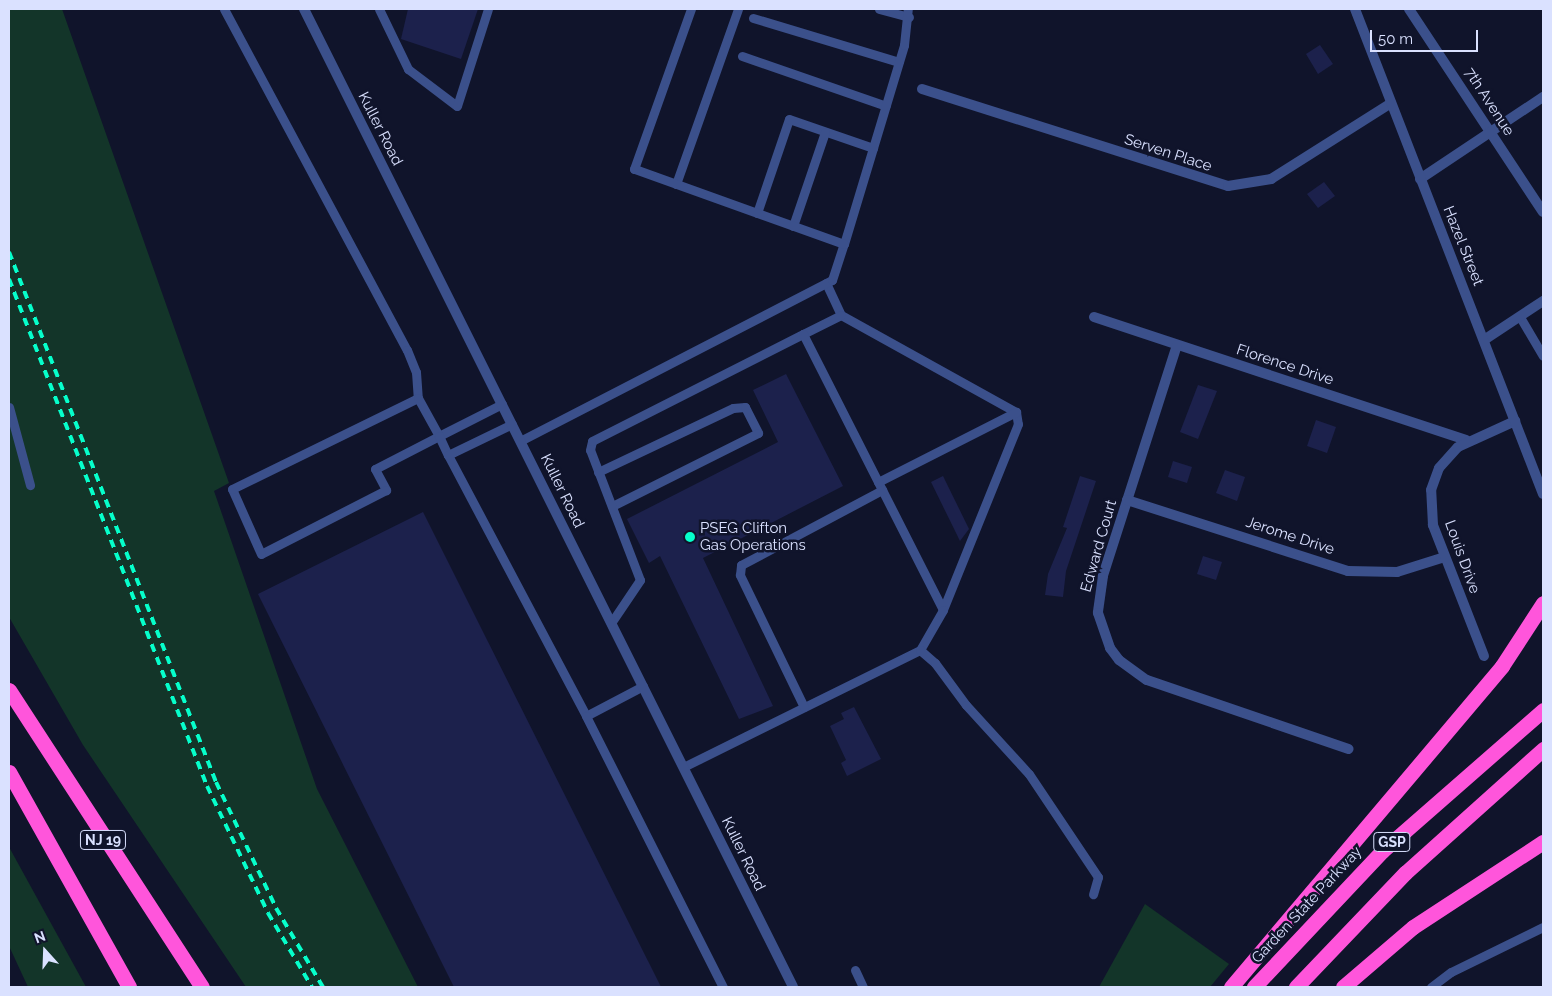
<!DOCTYPE html>
<html>
<head>
<meta charset="utf-8">
<style>
	body { margin:0 }
	#map { position:relative; width:1552px; height:996px; overflow:hidden; background:#10142b; font-family:Raleway,sans-serif }
	div>[style] { position:absolute }
	[style*='--x'] { left:calc(var(--x)*1px); top:calc(var(--y)*1px); width:calc(var(--w)*1px); rotate:calc(var(--a)*1deg) }
	.green>* { inset:0; background:#133529 }
	.building>* { inset:0; background:#1c214c }
	.service>* { height:9px; margin:-4.5px; padding:0 4.5px; transform-origin:4.5px; border-radius:4.5px; background:#3b508b }
	.minor>* { height:10px; margin:-5px; padding:0 5px; transform-origin:5px; border-radius:5px; background:#3b508b }
	.tertiary>* { height:10px; margin:-5px; padding:0 5px; transform-origin:5px; border-radius:5px; background:#3b508b }
	.motorway>* { height:15px; margin:-7.5px; padding:0 7.5px; transform-origin:7.5px; border-radius:7.5px; background:#ff55db }
	.rail>* { height:4px; margin-top:-2px; transform-origin:0; background:repeating-linear-gradient(90deg,#06ffcb 0 8px,transparent 0 14px) }
	.dots>* { width:14px; height:14px; translate:-50% -50%; box-sizing:border-box; border:2px solid #10142b; border-radius:50% }
	span { translate:-50% -50%; white-space:nowrap; text-align:center; line-height:1.15; -webkit-text-stroke:5px #10142b; paint-order:stroke }
	.shield-label span { padding:1px 4px; background:#10142b; border:1px solid; border-radius:4px; -webkit-text-stroke-width:0 }
	.shield-label { font-size:14px; color:#dae1ff; font-weight:700 }
	.street-label { font-size:15px; color:#dae1ff }
	.poi-label { font-size:15px; color:#dae1ff }
	.left { translate:0 -50%; text-align:left }
	.frame { position:absolute; inset:0; border:10px solid #dae1ff; pointer-events:none }
	.north { position:absolute; left:20px; top:926px; width:50px; height:50px; -webkit-text-stroke:4px #10142b; paint-order:stroke; rotate:340deg; font-size:14px; font-weight:700; line-height:20px; text-align:center; color:#dae1ff }
	.north::after { content:''; display:block; margin:auto; width:18px; height:22px; background:#dae1ff; clip-path:polygon(50% 0,100% 100%,50% 72%,0 100%) }
	.scale { position:absolute; left:1370px; top:30px; width:108px; height:22px; box-sizing:border-box; border:2px solid #dae1ff; border-top:0; padding-left:6px; font-size:15px; line-height:18px; white-space:nowrap; color:#dae1ff; -webkit-text-stroke:4px #10142b; paint-order:stroke }
</style>
</head>
<body>
<div id="map">
	<div class="green">
		<i style="clip-path:polygon(9px 9px,62px 9px,229px 483px,214px 491px,317px 789px,418px 987px,246px 987px,83px 745px,9px 617px)"></i>
		<i style="clip-path:polygon(9px 847px,86px 987px,28px 987px,9px 946px)"></i>
		<i style="clip-path:polygon(1145px 904px,1229px 964px,1210px 987px,1099px 987px)"></i>
	</div>
	<div class="building">
		<i style="clip-path:polygon(408px 9px,478px 9px,461px 59px,401px 39px)"></i>
		<i style="clip-path:polygon(1320px 45px,1333px 64px,1318px 74px,1306px 54px)"></i>
		<i style="clip-path:polygon(1324px 182px,1335px 196px,1318px 208px,1307px 194px)"></i>
		<i style="clip-path:polygon(786px 374px,843px 486px,703px 558px,773px 706px,739px 719px,660px 556px,649px 563px,627px 519px,778px 442px,753px 390px)"></i>
		<i style="clip-path:polygon(1198px 385px,1217px 391px,1198px 439px,1180px 432px)"></i>
		<i style="clip-path:polygon(1316px 420px,1336px 427px,1327px 453px,1307px 446px)"></i>
		<i style="clip-path:polygon(1173px 461px,1192px 467px,1187px 483px,1168px 477px)"></i>
		<i style="clip-path:polygon(1225px 470px,1245px 477px,1237px 501px,1216px 493px)"></i>
		<i style="clip-path:polygon(943px 476px,969px 529px,960px 541px,931px 482px)"></i>
		<i style="clip-path:polygon(1080px 476px,1096px 481px,1066px 571px,1063px 597px,1045px 595px,1048px 574px,1067px 528px,1063px 527px)"></i>
		<i style="clip-path:polygon(423px 512px,661px 987px,454px 987px,258px 594px)"></i>
		<i style="clip-path:polygon(1203px 556px,1222px 562px,1216px 580px,1197px 574px)"></i>
		<i style="clip-path:polygon(854px 707px,881px 759px,847px 776px,841px 763px,846px 760px,830px 726px,844px 719px,841px 713px)"></i>
	</div>
	<div class="service">
		<i style="--x:224;--y:9;--w:387;--a:61.8"></i>
		<i style="--x:407;--y:350;--w:24;--a:68"></i>
		<i style="--x:416;--y:372;--w:26;--a:86"></i>
		<i style="--x:379;--y:9;--w:67;--a:64.2"></i>
		<i style="--x:408;--y:69;--w:61;--a:37.1"></i>
		<i style="--x:457;--y:106;--w:102;--a:-72.3"></i>
		<i style="--x:879;--y:9;--w:31;--a:15"></i>
		<i style="--x:753;--y:18;--w:152;--a:16.8"></i>
		<i style="--x:742;--y:56;--w:152;--a:19.1"></i>
		<i style="--x:676;--y:184;--w:186;--a:-70.5"></i>
		<i style="--x:757;--y:213;--w:99;--a:-71.2"></i>
		<i style="--x:789;--y:119;--w:89;--a:19"></i>
		<i style="--x:793;--y:226;--w:99;--a:-71.2"></i>
		<i style="--x:844;--y:244;--w:208;--a:-73.2"></i>
		<i style="--x:904;--y:45;--w:36;--a:-84"></i>
		<i style="--x:826;--y:283;--w:35;--a:65"></i>
		<i style="--x:841;--y:315;--w:200;--a:29"></i>
		<i style="--x:1016;--y:412;--w:12;--a:81"></i>
		<i style="--x:1018;--y:424;--w:201;--a:112"></i>
		<i style="--x:1520;--y:317;--w:45;--a:59.5"></i>
		<i style="--x:803;--y:334;--w:42;--a:-26.6"></i>
		<i style="--x:502;--y:404;--w:71;--a:153.1"></i>
		<i style="--x:439;--y:436;--w:72;--a:152.7"></i>
		<i style="--x:375;--y:469;--w:24;--a:62"></i>
		<i style="--x:386;--y:490;--w:140;--a:152.9"></i>
		<i style="--x:261;--y:554;--w:71;--a:-114"></i>
		<i style="--x:232;--y:489;--w:207;--a:-26.1"></i>
		<i style="--x:418;--y:398;--w:43;--a:61.1"></i>
		<i style="--x:439;--y:436;--w:21;--a:65"></i>
		<i style="--x:448;--y:455;--w:295;--a:62.1"></i>
		<i style="--x:9;--y:407;--w:81;--a:74.9"></i>
		<i style="--x:520;--y:441;--w:351;--a:-27.3"></i>
		<i style="--x:832;--y:280;--w:38;--a:-72"></i>
		<i style="--x:844;--y:244;--w:223;--a:-160.3"></i>
		<i style="--x:634;--y:169;--w:170;--a:-70.4"></i>
		<i style="--x:448;--y:455;--w:71;--a:-25.8"></i>
		<i style="--x:598;--y:472;--w:149;--a:-25.4"></i>
		<i style="--x:733;--y:408;--w:12;--a:-5"></i>
		<i style="--x:745;--y:407;--w:29;--a:63"></i>
		<i style="--x:758;--y:433;--w:163;--a:153.4"></i>
		<i style="--x:878;--y:482;--w:155;--a:-26.9"></i>
		<i style="--x:611;--y:623;--w:52;--a:-56"></i>
		<i style="--x:640;--y:580;--w:139;--a:-111"></i>
		<i style="--x:590;--y:450;--w:9;--a:-77"></i>
		<i style="--x:592;--y:441;--w:237;--a:-26.9"></i>
		<i style="--x:803;--y:334;--w:309;--a:63.1"></i>
		<i style="--x:943;--y:610;--w:46;--a:119.9"></i>
		<i style="--x:920;--y:650;--w:264;--a:153.7"></i>
		<i style="--x:920;--y:650;--w:20;--a:41"></i>
		<i style="--x:935;--y:663;--w:52;--a:53.6"></i>
		<i style="--x:966;--y:705;--w:93;--a:47.6"></i>
		<i style="--x:1029;--y:774;--w:124;--a:56.2"></i>
		<i style="--x:1098;--y:877;--w:18;--a:106"></i>
		<i style="--x:643;--y:686;--w:64;--a:152.2"></i>
		<i style="--x:586;--y:716;--w:304;--a:63.2"></i>
		<i style="--x:804;--y:707;--w:147;--a:-115.9"></i>
		<i style="--x:740;--y:575;--w:10;--a:-84"></i>
		<i style="--x:741;--y:565;--w:160;--a:-28"></i>
		<i style="--x:855;--y:970;--w:19;--a:65"></i>
		<i style="--x:1431;--y:987;--w:25;--a:-37"></i>
		<i style="--x:1451;--y:972;--w:102;--a:-26.1"></i>
	</div>
	<div class="minor">
		<i style="--x:304;--y:9;--w:1093;--a:63.43"></i>
		<i style="--x:1409;--y:9;--w:243;--a:56.6"></i>
		<i style="--x:922;--y:89;--w:321;--a:17.6"></i>
		<i style="--x:1228;--y:186;--w:44;--a:-9.2"></i>
		<i style="--x:1271;--y:179;--w:142;--a:-32.3"></i>
		<i style="--x:1420;--y:179;--w:148;--a:-33.7"></i>
		<i style="--x:1094;--y:317;--w:392;--a:18.3"></i>
		<i style="--x:1484;--y:340;--w:71;--a:-33.5"></i>
		<i style="--x:1177;--y:345;--w:243;--a:107.8"></i>
		<i style="--x:1103;--y:576;--w:37;--a:98"></i>
		<i style="--x:1098;--y:613;--w:37;--a:71"></i>
		<i style="--x:1110;--y:648;--w:15;--a:53"></i>
		<i style="--x:1119;--y:660;--w:34;--a:36"></i>
		<i style="--x:1147;--y:680;--w:213;--a:18.9"></i>
		<i style="--x:1127;--y:500;--w:232;--a:17.8"></i>
		<i style="--x:1348;--y:571;--w:49;--a:1.2"></i>
		<i style="--x:1397;--y:572;--w:50;--a:-17.4"></i>
		<i style="--x:1484;--y:656;--w:141;--a:-111.3"></i>
		<i style="--x:1433;--y:525;--w:35;--a:-93"></i>
		<i style="--x:1431;--y:490;--w:23;--a:-70"></i>
		<i style="--x:1439;--y:468;--w:28;--a:-48"></i>
		<i style="--x:1458;--y:447;--w:63;--a:-24.5"></i>
	</div>
	<div class="tertiary">
		<i style="--x:1355;--y:9;--w:520;--a:68.81"></i>
	</div>
	<div class="motorway">
		<i style="--x:9;--y:690;--w:354;--a:57"></i>
		<i style="--x:9;--y:772;--w:246;--a:60.8"></i>
		<i style="--x:1231;--y:987;--w:420;--a:-49.8"></i>
		<i style="--x:1502;--y:666;--w:75;--a:-56.9"></i>
		<i style="--x:1254;--y:987;--w:187;--a:-46.7"></i>
		<i style="--x:1382;--y:851;--w:214;--a:-41.2"></i>
		<i style="--x:1296;--y:987;--w:158;--a:-46.3"></i>
		<i style="--x:1405;--y:873;--w:186;--a:-41.9"></i>
		<i style="--x:1343;--y:987;--w:92;--a:-40.6"></i>
		<i style="--x:1413;--y:927;--w:155;--a:-33.2"></i>
	</div>
	<div class="rail">
		<i style="--x:9;--y:252;--w:569;--a:68.67"></i>
		<i style="--x:216;--y:782;--w:140;--a:64.5"></i>
		<i style="--x:276;--y:908;--w:92;--a:59.3"></i>
		<i style="--x:9;--y:279;--w:544;--a:68.67"></i>
		<i style="--x:207;--y:786;--w:141;--a:64.3"></i>
		<i style="--x:268;--y:913;--w:86;--a:59.3"></i>
	</div>
	<div class="dots">
		<i style="left:690px;top:537px;background:#06ffcb"></i>
	</div>
	<div class="shield-label">
		<span style="left:103px;top:840px">NJ 19</span>
		<span style="left:1392px;top:842px">GSP</span>
	</div>
	<div class="street-label">
		<span style="left:1489px;top:102px;rotate:57deg">7th Avenue</span>
		<span style="left:380px;top:129px;rotate:63deg">Kuller Road</span>
		<span style="left:1168px;top:153px;rotate:18deg">Serven Place</span>
		<span style="left:1463px;top:246px;rotate:68deg">Hazel Street</span>
		<span style="left:1285px;top:365px;rotate:18deg">Florence Drive</span>
		<span style="left:562px;top:491px;rotate:64deg">Kuller Road</span>
		<span style="left:1290px;top:536px;rotate:18deg">Jerome Drive</span>
		<span style="left:1099px;top:546px;rotate:-74deg">Edward Court</span>
		<span style="left:1462px;top:557px;rotate:70deg">Louis Drive</span>
		<span style="left:743px;top:854px;rotate:64deg">Kuller Road</span>
		<span style="left:1307px;top:905px;rotate:-47deg">Garden State Parkway</span>
	</div>
	<div class="poi-label">
		<span class="left" style="left:700px;top:537px">PSEG Clifton<br>Gas Operations</span>
	</div>
	<div class="frame"></div>
	<div class="north">N</div>
	<div class="scale">50 m</div>
</div>
</body>
</html>
